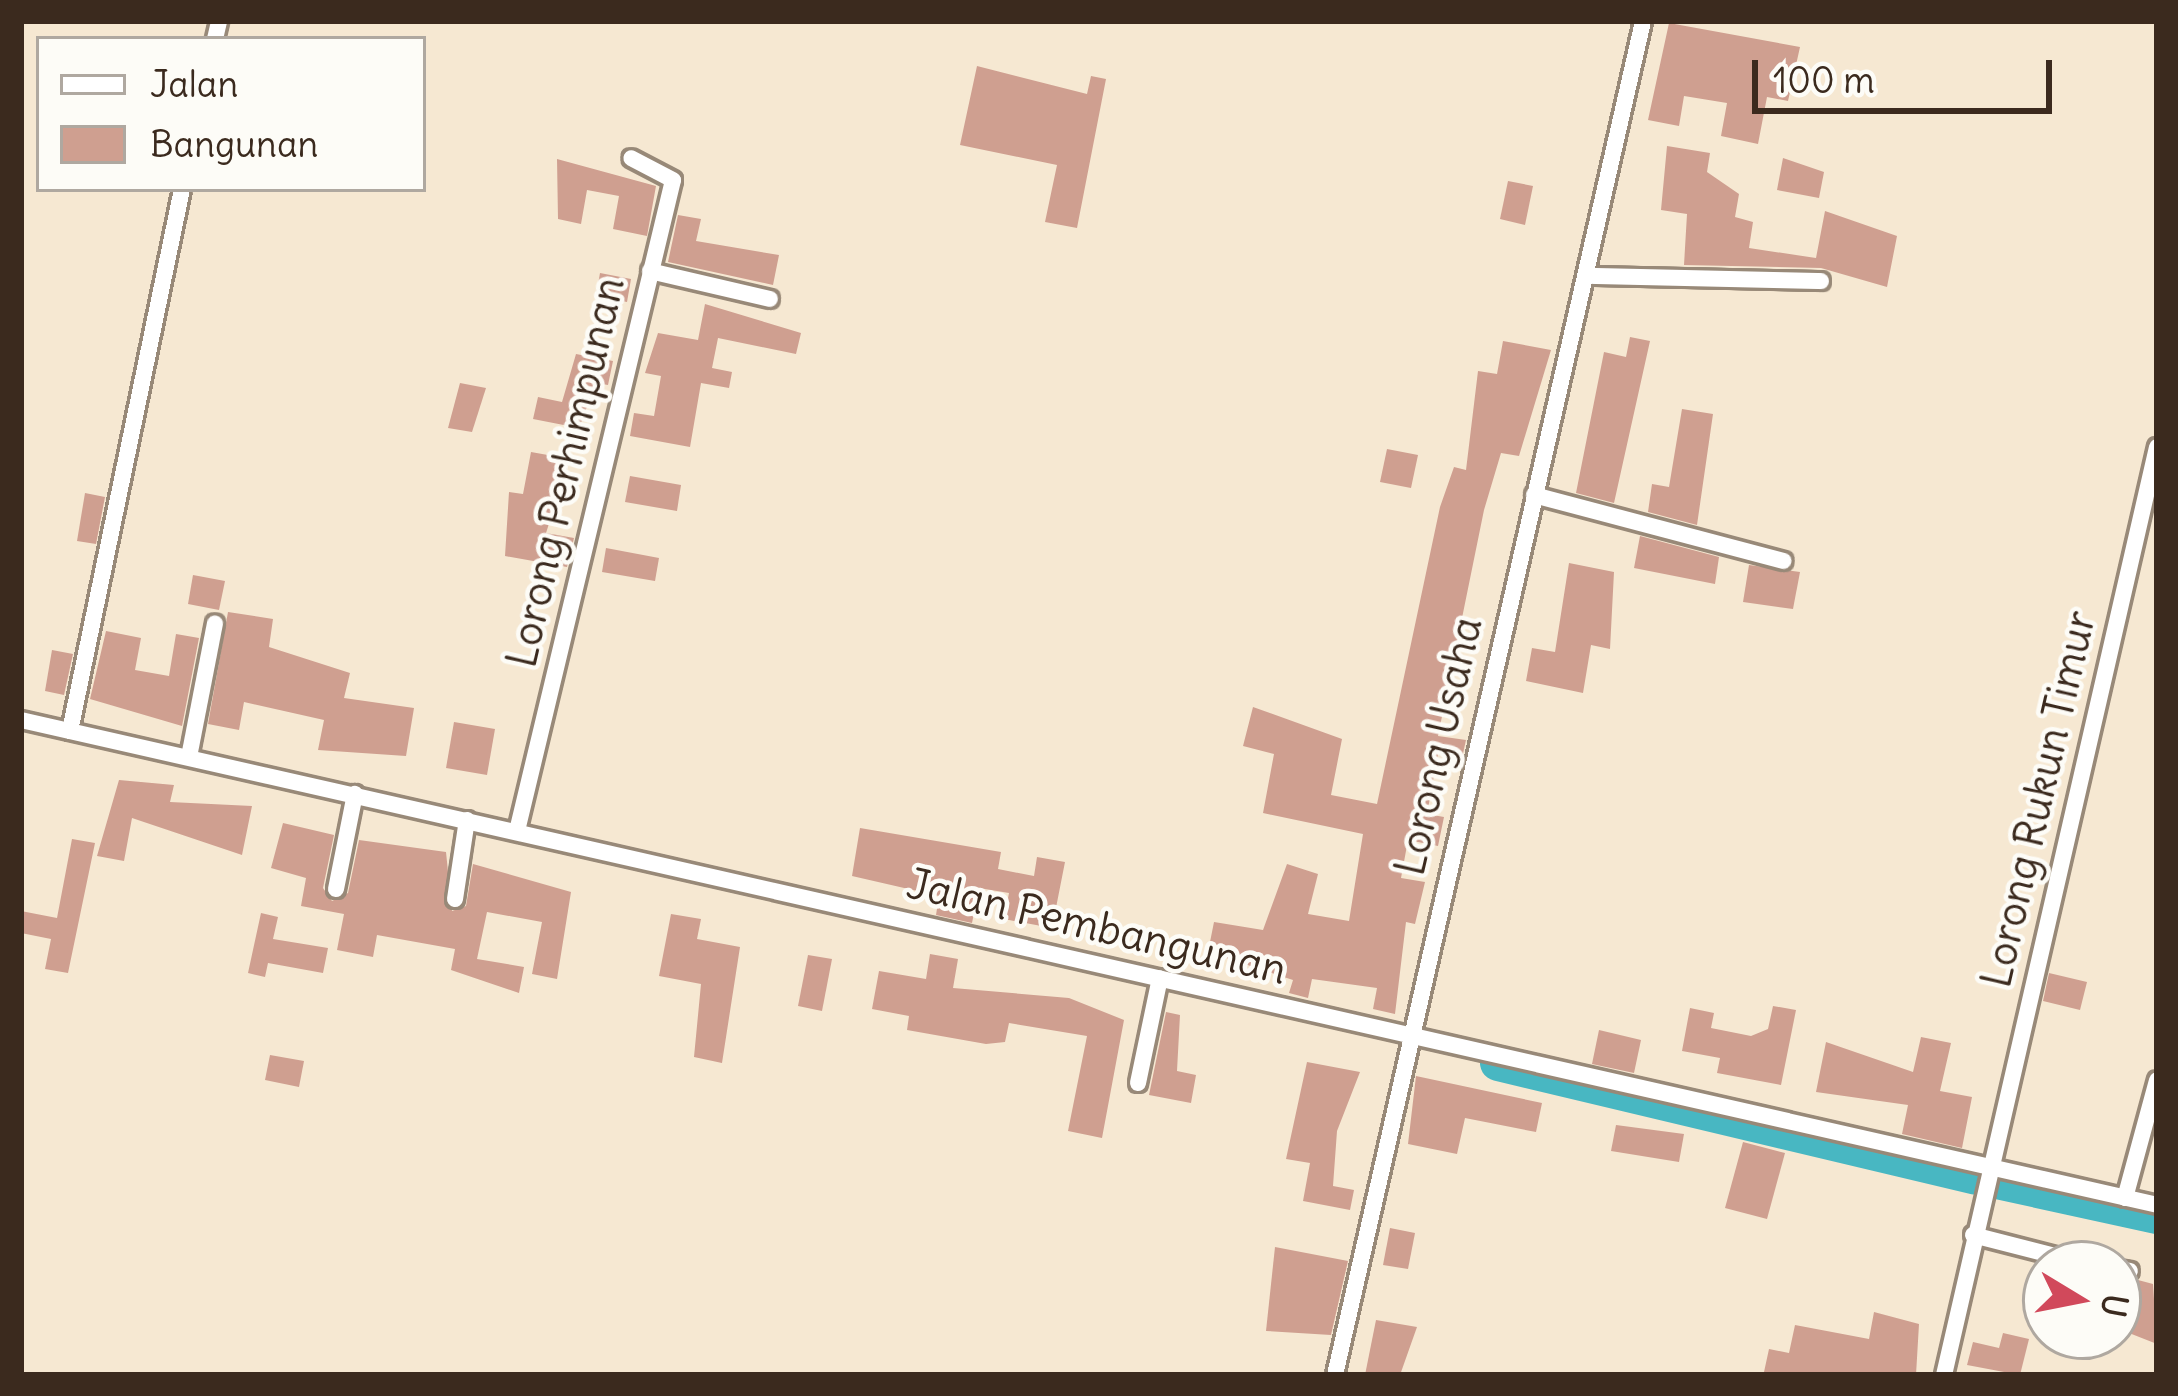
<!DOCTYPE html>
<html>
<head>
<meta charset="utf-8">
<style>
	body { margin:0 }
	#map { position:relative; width:2178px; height:1396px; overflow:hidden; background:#f6e8d2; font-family:Delius,sans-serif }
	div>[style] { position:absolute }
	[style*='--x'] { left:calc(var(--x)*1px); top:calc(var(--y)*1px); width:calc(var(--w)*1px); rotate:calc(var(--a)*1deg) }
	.river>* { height:36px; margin:-18px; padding:0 18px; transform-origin:18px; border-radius:18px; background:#48b7c2 }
	.building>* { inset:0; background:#cf9f90 }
	.roads { filter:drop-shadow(3px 0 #988978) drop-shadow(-3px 0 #988978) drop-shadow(0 3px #988978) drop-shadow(0 -3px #988978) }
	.minor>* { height:16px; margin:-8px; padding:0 8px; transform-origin:8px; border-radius:8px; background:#fff }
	span { translate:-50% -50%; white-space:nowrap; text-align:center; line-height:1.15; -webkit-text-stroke:9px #fdfcf7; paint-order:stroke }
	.street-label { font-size:42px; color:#3b2a1e }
	.frame { position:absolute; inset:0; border:24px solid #3b2a1e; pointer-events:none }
	.legend { position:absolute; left:36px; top:36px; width:390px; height:156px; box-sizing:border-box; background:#fdfcf7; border:3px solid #afa8a0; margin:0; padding:15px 21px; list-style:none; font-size:36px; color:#3b2a1e }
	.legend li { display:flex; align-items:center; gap:24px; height:60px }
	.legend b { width:60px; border:3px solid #afa8a0 }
	.north { position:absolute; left:2022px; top:1240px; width:120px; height:120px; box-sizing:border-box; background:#fdfcf7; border:3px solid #afa8a0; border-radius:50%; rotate:100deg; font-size:33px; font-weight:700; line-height:48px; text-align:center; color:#3b2a1e }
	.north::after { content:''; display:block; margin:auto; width:42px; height:54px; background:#d1495b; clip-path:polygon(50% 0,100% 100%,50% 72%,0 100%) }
	.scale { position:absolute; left:1752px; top:60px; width:300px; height:54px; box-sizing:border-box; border:6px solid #3b2a1e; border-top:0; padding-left:15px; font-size:36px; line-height:42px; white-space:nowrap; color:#3b2a1e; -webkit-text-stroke:9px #fdfcf7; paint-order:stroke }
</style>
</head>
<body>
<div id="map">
	<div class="river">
		<i style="--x:1498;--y:1063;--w:491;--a:13.4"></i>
		<i style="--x:2001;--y:1182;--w:160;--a:12.3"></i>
	</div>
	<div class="building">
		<i style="clip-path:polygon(1669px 23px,1800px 47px,1788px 101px,1767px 97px,1758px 144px,1721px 136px,1727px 103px,1684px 96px,1679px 126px,1648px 120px)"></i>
		<i style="clip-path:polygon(977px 66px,1087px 94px,1091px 76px,1106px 79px,1077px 228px,1045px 222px,1057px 165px,960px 145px)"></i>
		<i style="clip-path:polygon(1667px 146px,1710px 153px,1707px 172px,1739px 194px,1735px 217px,1753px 222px,1749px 248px,1816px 258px,1825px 211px,1897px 236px,1887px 287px,1821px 268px,1684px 265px,1687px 214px,1661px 210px)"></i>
		<i style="clip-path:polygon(1783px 158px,1824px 172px,1819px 198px,1777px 190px)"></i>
		<i style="clip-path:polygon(557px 159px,656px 186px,647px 236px,613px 229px,619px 196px,587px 190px,581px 224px,558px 219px)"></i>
		<i style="clip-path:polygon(1508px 181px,1533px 186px,1525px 225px,1500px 219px)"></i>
		<i style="clip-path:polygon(678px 215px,701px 219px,696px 241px,779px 255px,773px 285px,668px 262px)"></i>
		<i style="clip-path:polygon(600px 273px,631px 279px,627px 302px,596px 296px)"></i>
		<i style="clip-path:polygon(705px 304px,801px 333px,796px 354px,718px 338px,712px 368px,732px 372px,729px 388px,701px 383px,690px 447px,630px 436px,634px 413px,654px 416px,661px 376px,645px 373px,658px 333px,698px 340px)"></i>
		<i style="clip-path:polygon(1630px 337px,1650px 341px,1614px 503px,1576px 493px,1604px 352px,1626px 357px)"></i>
		<i style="clip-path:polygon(1503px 341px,1551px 350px,1519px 456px,1501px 453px,1484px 510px,1438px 736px,1466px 740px,1462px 758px,1438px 754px,1427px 814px,1444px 817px,1438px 846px,1408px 840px,1401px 878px,1425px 882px,1415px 924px,1406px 922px,1395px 1014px,1373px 1009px,1377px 988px,1312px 979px,1308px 998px,1289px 993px,1293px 980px,1208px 952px,1214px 922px,1263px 930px,1287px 864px,1318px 874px,1308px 914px,1349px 921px,1363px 834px,1263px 813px,1274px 754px,1243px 746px,1253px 707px,1342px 739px,1331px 795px,1377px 804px,1440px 507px,1454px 467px,1466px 470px,1478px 371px,1497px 374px)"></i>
		<i style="clip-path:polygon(576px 354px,613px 361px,608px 385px,596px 383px,579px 428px,533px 419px,538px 397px,562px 402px)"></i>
		<i style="clip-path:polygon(460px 383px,486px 388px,472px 432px,448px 428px)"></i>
		<i style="clip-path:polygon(1682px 409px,1713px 414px,1697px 525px,1648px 512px,1652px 484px,1669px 487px)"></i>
		<i style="clip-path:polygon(1387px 449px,1418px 455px,1411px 488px,1380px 482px)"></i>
		<i style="clip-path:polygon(531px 452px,570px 459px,546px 533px,574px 538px,567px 567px,505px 556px,509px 492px,523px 494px)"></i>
		<i style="clip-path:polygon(630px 476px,681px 485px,677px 511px,625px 502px)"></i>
		<i style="clip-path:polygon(85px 493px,105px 497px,96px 544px,77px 541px)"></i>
		<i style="clip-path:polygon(1640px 536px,1719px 557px,1715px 584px,1634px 568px)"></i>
		<i style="clip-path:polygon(606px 548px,659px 558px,655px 581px,602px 572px)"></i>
		<i style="clip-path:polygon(1569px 563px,1614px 572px,1610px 649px,1591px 645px,1583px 693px,1526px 681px,1532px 648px,1555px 652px)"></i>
		<i style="clip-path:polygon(1749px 565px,1800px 572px,1793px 609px,1743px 602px)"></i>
		<i style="clip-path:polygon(193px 575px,225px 581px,219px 610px,188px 604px)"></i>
		<i style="clip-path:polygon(228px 612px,273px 619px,269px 647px,350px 673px,344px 698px,414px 708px,406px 756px,318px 750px,324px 720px,244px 702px,239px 730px,208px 724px)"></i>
		<i style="clip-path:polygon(106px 631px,141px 638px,135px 670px,169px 676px,176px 634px,199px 638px,182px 726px,90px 699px)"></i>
		<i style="clip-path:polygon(52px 650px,73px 654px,64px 695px,45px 691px)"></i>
		<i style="clip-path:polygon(454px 722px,495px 729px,487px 775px,446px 768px)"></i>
		<i style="clip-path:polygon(119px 780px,174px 785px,170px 802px,252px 806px,242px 855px,132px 818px,124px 861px,97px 856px)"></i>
		<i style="clip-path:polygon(283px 823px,334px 835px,323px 888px,332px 901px,348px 893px,359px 840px,446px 852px,452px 911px,466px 906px,473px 864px,571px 892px,557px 979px,532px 974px,542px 922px,487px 912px,477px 959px,524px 967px,519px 993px,451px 970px,455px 949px,377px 935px,373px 957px,337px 950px,344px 914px,301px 906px,306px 878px,271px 868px)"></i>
		<i style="clip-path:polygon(860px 828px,1001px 852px,998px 869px,1034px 876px,1037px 857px,1065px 862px,1052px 928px,1004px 919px,1009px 893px,979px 888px,972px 923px,936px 915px,939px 896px,852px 876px)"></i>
		<i style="clip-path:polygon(72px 839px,95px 843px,68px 973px,45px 969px,51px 939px,21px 933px,21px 911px,57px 918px)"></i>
		<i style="clip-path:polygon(261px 913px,278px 917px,273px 939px,328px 948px,323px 973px,268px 963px,265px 977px,248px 973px)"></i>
		<i style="clip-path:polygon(671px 914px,701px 919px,697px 939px,740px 947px,722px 1063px,694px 1057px,701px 984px,659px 976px)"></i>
		<i style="clip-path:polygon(930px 954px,958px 959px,953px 988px,1069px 998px,1124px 1020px,1102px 1138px,1068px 1131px,1087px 1036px,1009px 1023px,1005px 1042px,986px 1044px,907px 1030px,909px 1016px,872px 1009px,879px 971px,926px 979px)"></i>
		<i style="clip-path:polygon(808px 955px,832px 959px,822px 1011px,798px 1006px)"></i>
		<i style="clip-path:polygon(2049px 973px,2087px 982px,2080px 1010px,2043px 1001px)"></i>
		<i style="clip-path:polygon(1773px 1006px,1796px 1010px,1781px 1085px,1717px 1073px,1720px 1058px,1682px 1051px,1690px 1008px,1714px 1013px,1711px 1028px,1751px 1036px,1768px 1029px)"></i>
		<i style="clip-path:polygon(1166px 1012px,1180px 1015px,1177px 1071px,1196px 1075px,1191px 1103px,1149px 1095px)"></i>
		<i style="clip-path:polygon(1599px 1030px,1641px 1040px,1634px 1073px,1592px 1064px)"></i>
		<i style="clip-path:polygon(1921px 1037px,1951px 1043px,1940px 1091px,1972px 1097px,1962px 1148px,1902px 1134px,1908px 1105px,1816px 1092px,1826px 1042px,1913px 1072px)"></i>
		<i style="clip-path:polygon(270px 1055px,304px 1061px,299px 1087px,265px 1080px)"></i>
		<i style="clip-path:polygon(1307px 1062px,1360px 1072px,1337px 1131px,1333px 1186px,1354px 1190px,1350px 1210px,1303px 1201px,1310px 1163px,1286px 1159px)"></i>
		<i style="clip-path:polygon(1416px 1076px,1542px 1103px,1536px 1132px,1465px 1118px,1457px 1154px,1408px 1144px)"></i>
		<i style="clip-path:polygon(1616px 1125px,1684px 1134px,1679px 1162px,1611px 1151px)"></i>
		<i style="clip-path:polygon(1743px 1142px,1785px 1153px,1767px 1219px,1725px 1208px)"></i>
		<i style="clip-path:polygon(1390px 1228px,1415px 1233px,1408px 1269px,1383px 1265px)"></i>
		<i style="clip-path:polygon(1275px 1247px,1348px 1261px,1331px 1335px,1266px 1331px)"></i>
		<i style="clip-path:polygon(2138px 1280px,2153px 1284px,2157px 1344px,2129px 1333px,2138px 1309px,2124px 1305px)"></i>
		<i style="clip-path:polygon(1874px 1312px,1919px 1324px,1916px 1375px,1764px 1372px,1769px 1349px,1789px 1353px,1795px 1325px,1869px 1339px)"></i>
		<i style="clip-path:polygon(1376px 1320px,1417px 1327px,1400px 1375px,1365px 1375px)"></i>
		<i style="clip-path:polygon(2003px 1333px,2029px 1339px,2020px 1375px,1967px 1365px,1973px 1342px,1999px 1348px)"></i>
	</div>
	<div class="roads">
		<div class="minor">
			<i style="--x:215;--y:39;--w:18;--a:-77"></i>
			<i style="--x:650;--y:271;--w:123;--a:13.1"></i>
			<i style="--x:1593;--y:276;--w:228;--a:1.3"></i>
			<i style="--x:1534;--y:495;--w:258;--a:14.8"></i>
			<i style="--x:21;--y:720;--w:2190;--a:12.79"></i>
			<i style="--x:70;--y:731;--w:553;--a:-78.32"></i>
			<i style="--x:189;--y:757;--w:136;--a:-79"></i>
			<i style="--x:517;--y:831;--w:669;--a:-76.52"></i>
			<i style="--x:673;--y:180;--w:47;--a:-152.4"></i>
			<i style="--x:336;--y:889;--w:97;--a:-78.7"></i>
			<i style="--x:455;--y:899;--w:80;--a:-81.4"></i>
			<i style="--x:1138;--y:1083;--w:107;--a:-78.2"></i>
			<i style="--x:2125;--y:1198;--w:122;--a:-74.8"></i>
			<i style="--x:1973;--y:1235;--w:118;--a:14.3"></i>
			<i style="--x:2118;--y:1269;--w:12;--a:9"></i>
			<i style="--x:1335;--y:1375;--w:1389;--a:-77.18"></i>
			<i style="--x:1944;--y:1375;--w:952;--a:-77.07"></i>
		</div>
	</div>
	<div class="street-label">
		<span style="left:565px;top:472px;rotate:-77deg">Lorong Perhimpunan</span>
		<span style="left:1438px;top:746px;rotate:-77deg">Lorong Usaha</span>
		<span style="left:2038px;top:799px;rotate:-77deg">Lorong Rukun Timur</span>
		<span style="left:1097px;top:926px;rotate:13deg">Jalan Pembangunan</span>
	</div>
	<div class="frame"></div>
	<ul class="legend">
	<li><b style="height:15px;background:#fff"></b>Jalan</li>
	<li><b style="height:33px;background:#cf9f90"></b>Bangunan</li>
	</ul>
	<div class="north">U</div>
	<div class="scale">100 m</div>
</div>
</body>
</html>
